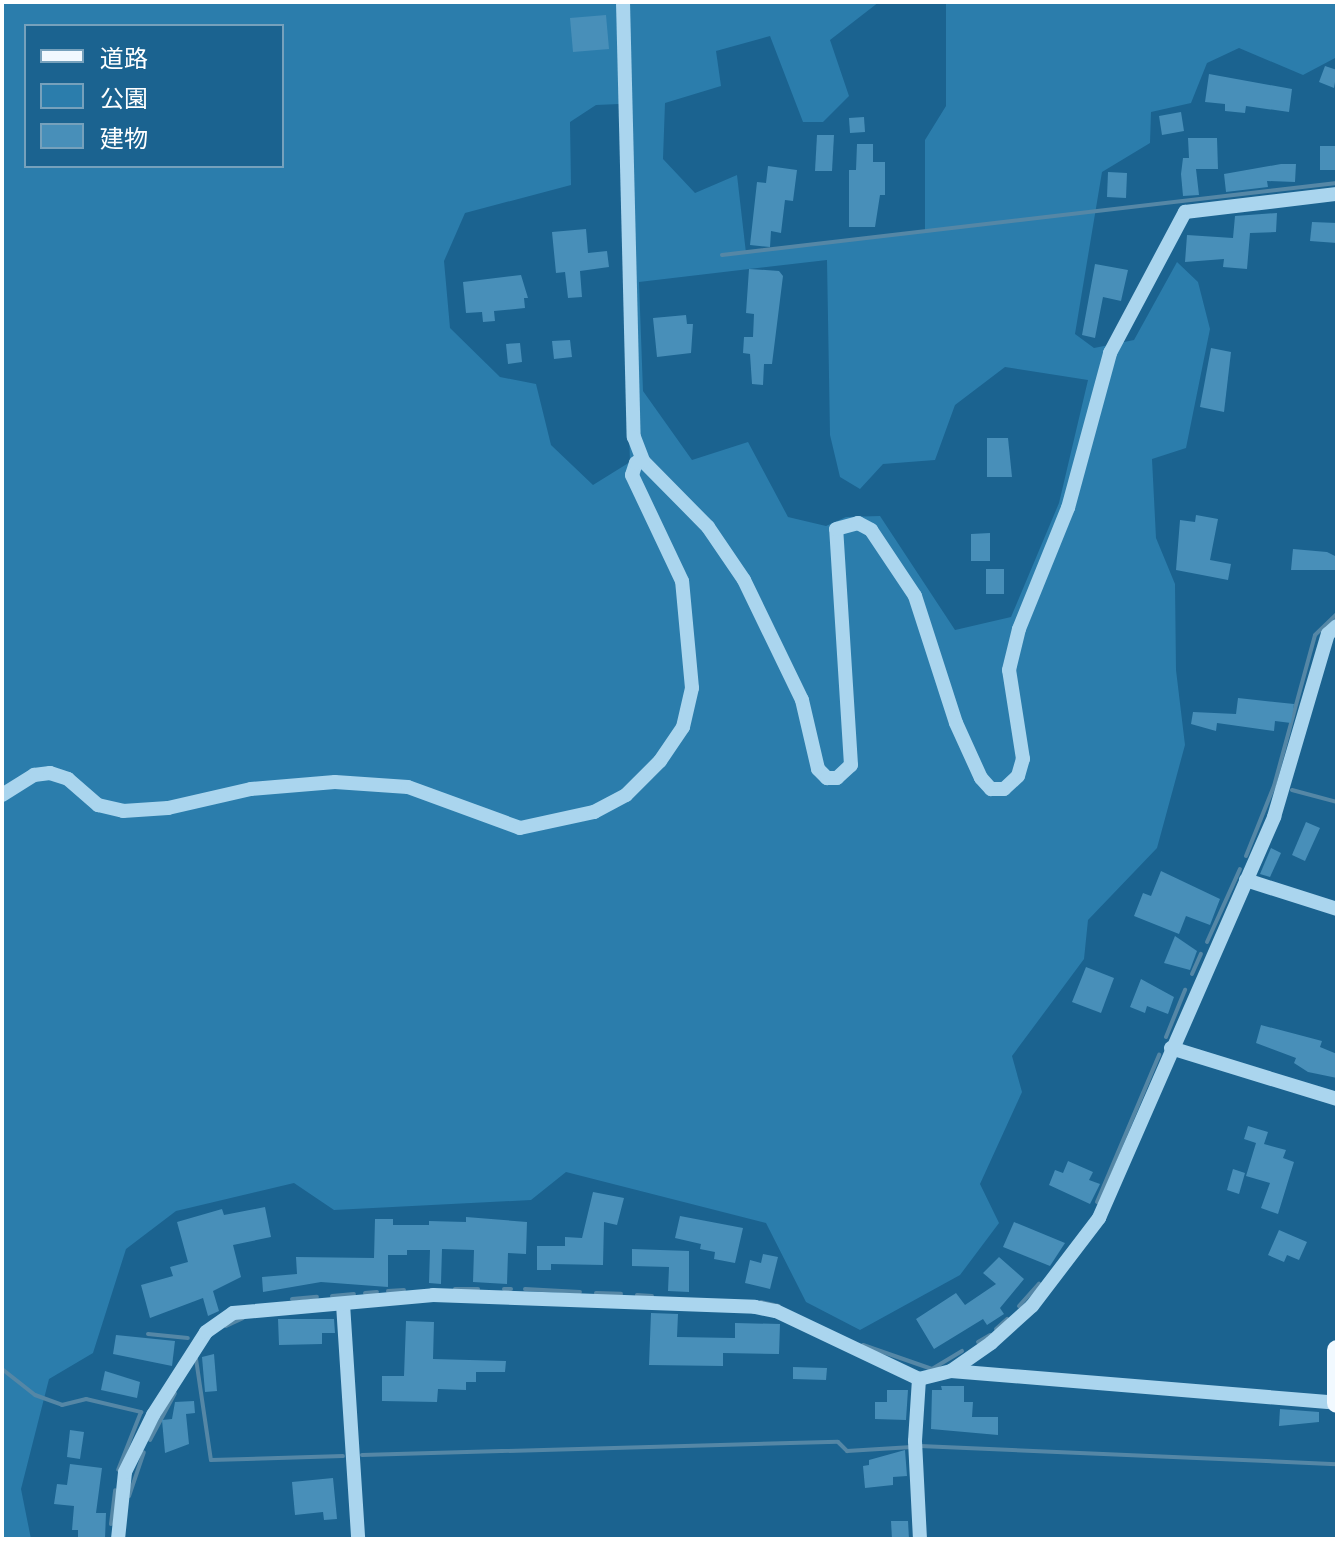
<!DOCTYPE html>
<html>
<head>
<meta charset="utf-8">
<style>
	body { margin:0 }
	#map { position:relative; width:1339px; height:1541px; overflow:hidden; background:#1b6390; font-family:Raleway,"Noto Sans JP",sans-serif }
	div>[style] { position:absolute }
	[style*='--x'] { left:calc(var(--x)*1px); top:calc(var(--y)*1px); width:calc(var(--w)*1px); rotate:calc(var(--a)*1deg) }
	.green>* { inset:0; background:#2b7dac }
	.stream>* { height:4px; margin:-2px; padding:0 2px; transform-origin:2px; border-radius:2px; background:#5587a6 }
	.building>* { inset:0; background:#488fb9 }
	.minor>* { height:14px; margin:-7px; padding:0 7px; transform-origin:7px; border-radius:7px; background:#aad5ee }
	.major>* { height:20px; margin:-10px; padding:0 10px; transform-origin:10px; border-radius:10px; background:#f1f9ff }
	span { translate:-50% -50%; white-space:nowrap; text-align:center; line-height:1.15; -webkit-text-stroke:7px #1b6390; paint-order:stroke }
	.frame { position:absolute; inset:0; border:4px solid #fff; pointer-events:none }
	.legend { position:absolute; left:24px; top:24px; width:260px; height:144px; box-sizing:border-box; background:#1b6390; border:2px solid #76a1bc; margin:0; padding:10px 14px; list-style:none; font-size:24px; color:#fff }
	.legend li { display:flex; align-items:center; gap:16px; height:40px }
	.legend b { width:40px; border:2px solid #76a1bc }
</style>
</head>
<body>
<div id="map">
	<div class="green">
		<i style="clip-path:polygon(evenodd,2px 2px,879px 2px,830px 40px,849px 96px,823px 122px,803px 122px,770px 36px,716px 51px,721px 86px,665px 103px,663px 159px,695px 193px,737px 175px,746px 253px,925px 232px,925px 140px,946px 106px,946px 2px,1337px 2px,1337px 57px,1303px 75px,1239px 48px,1207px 63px,1191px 103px,1151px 112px,1150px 143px,1102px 172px,1075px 334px,1094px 348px,1134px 340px,1177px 262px,1198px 282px,1210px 329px,1186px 448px,1152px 459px,1156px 538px,1175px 584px,1176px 670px,1185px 745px,1157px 848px,1088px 920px,1084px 959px,1012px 1056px,1022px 1092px,980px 1184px,999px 1223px,960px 1275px,860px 1330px,806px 1302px,766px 1223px,566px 1172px,531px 1200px,334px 1210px,294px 1183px,176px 1211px,126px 1249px,93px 1353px,49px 1379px,21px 1489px,31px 1539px,2px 1539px,2px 2px,26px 26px,282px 26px,282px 166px,26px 166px,26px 26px,2px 2px,619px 104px,630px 462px,593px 485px,551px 445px,536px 384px,500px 377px,450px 328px,444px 261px,465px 213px,571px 185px,570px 122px,596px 105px,619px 104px,2px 2px,827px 260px,830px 435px,840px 477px,860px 489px,883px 464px,935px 460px,955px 405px,1005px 367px,1088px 380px,1059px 503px,1011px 617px,955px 630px,880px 516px,846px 517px,826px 526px,788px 517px,748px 442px,692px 460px,643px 391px,639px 282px,827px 260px)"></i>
	</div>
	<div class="stream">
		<i style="--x:722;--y:255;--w:619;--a:-6.68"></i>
		<i style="--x:1292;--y:790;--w:47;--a:14.9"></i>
		<i style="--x:1246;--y:856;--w:75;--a:-68.2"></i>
		<i style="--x:1274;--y:786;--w:156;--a:-74.8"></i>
		<i style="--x:1315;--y:635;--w:30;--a:-44"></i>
		<i style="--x:1207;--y:942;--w:80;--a:-65.7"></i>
		<i style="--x:1192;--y:974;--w:22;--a:-66"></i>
		<i style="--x:1166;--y:1037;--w:51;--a:-68"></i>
		<i style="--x:1097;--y:1202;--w:160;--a:-67.1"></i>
		<i style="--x:455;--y:1289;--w:23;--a:0"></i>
		<i style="--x:504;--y:1289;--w:7;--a:0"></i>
		<i style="--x:525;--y:1289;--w:55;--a:3.1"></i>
		<i style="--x:388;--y:1291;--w:16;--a:-4"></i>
		<i style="--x:365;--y:1293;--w:12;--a:-5"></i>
		<i style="--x:596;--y:1293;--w:25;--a:2"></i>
		<i style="--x:637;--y:1295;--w:15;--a:4"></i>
		<i style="--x:332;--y:1296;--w:22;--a:-5"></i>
		<i style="--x:292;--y:1299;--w:25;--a:-5"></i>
		<i style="--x:761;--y:1302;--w:18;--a:13"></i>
		<i style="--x:1019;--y:1306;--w:30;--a:-48"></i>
		<i style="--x:226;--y:1326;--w:19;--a:-25"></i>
		<i style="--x:996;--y:1329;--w:15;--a:-42"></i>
		<i style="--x:148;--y:1334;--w:40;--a:5.7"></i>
		<i style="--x:978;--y:1342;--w:14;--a:-30"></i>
		<i style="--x:863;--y:1345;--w:73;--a:19.2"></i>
		<i style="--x:932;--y:1369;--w:35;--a:-31"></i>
		<i style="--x:196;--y:1359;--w:102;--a:81.6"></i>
		<i style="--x:211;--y:1460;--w:132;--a:-1.7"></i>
		<i style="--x:2;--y:1369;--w:42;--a:38.2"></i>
		<i style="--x:35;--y:1395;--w:29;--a:20"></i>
		<i style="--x:62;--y:1405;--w:25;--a:-14"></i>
		<i style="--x:86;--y:1399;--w:57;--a:13.3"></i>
		<i style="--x:141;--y:1412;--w:62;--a:111.6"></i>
		<i style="--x:150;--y:1440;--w:53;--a:-62"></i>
		<i style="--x:920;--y:1446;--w:417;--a:2.5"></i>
		<i style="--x:362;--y:1455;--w:476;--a:-1.6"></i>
		<i style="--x:838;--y:1442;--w:13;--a:45"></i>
		<i style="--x:847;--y:1451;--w:65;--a:-3.5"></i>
		<i style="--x:129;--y:1496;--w:46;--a:-71.2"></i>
		<i style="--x:111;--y:1524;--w:34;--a:-83"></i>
	</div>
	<div class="building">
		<i style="clip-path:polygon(606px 15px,609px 49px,573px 52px,570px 18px)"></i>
		<i style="clip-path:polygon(1325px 66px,1337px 70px,1334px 88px,1319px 82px)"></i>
		<i style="clip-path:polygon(1209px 74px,1292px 89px,1289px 112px,1246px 106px,1245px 113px,1225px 111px,1225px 104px,1205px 102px)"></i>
		<i style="clip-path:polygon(1181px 112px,1184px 131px,1162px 135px,1159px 116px)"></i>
		<i style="clip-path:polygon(864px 117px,865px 132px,850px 133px,849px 118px)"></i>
		<i style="clip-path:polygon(817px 135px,834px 135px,832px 171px,815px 171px)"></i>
		<i style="clip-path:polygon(1188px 138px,1217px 138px,1218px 169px,1196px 169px,1199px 195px,1183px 196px,1181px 174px,1183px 158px,1189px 158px)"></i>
		<i style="clip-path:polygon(857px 144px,873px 144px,873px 162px,885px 162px,885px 195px,880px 195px,875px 227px,849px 227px,849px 170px,856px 170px)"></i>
		<i style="clip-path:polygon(1320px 146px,1337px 146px,1337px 170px,1320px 170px)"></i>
		<i style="clip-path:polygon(1281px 164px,1296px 164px,1295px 182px,1267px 181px,1268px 187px,1226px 192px,1224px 174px)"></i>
		<i style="clip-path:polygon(768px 166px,797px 170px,793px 201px,785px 200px,781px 233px,771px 231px,770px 247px,750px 245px,757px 182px,766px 183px)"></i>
		<i style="clip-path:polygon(1108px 172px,1127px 173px,1126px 198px,1107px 197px)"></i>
		<i style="clip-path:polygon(1277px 213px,1276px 232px,1250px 233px,1247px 269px,1223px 267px,1224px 259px,1185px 262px,1187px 235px,1233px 238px,1235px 216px)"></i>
		<i style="clip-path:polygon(1312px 222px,1337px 223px,1337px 243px,1310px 241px)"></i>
		<i style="clip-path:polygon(586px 229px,588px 253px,607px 251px,609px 267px,580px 271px,582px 297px,568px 298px,565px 272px,556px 273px,552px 232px)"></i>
		<i style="clip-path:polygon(1095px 264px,1128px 270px,1121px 301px,1103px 297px,1095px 338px,1082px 335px)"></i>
		<i style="clip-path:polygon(749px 269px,779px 271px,783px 276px,772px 364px,764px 364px,763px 385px,752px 384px,750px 354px,743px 353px,744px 337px,753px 337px,754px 314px,746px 313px)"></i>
		<i style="clip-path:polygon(521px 275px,528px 298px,524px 298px,525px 308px,494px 311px,495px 321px,483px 322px,482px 312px,466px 313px,463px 282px)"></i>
		<i style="clip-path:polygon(686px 315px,687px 324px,693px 324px,691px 353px,657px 357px,653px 318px)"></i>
		<i style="clip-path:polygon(570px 340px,572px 357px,554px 359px,552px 341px)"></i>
		<i style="clip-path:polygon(520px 343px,522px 362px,508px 364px,506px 344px)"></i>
		<i style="clip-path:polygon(1211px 348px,1231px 352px,1224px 412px,1200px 407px)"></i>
		<i style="clip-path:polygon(987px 438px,1008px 438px,1012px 477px,987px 477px)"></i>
		<i style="clip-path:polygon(1196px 515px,1218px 519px,1210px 560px,1231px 564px,1228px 580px,1176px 570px,1180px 520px,1195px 522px)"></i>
		<i style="clip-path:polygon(990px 533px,990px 561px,971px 561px,971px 534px)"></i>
		<i style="clip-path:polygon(1293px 549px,1327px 552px,1337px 557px,1337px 570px,1291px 570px)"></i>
		<i style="clip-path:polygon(986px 569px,1004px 569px,1004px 594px,986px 594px)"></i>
		<i style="clip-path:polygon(1238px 698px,1294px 704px,1291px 723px,1275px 721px,1274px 731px,1217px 723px,1216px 731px,1191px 724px,1193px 712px,1236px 714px)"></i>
		<i style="clip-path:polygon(1306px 822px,1320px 828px,1305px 861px,1292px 855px)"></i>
		<i style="clip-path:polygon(1271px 848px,1281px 853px,1270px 877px,1260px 874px)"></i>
		<i style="clip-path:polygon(1161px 871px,1220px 899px,1210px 925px,1186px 916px,1179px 934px,1134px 916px,1143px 893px,1151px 896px)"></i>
		<i style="clip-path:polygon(1175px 936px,1197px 951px,1190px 970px,1164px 963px)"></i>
		<i style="clip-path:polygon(1086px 967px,1114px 978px,1101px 1013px,1072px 1002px)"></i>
		<i style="clip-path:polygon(1141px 979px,1174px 997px,1168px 1014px,1147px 1006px,1145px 1013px,1130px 1007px)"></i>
		<i style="clip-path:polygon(1261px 1025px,1322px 1041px,1320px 1047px,1337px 1054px,1337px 1078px,1308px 1072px,1294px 1063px,1296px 1058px,1256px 1043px)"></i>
		<i style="clip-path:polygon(1248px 1126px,1268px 1132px,1264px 1144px,1286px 1150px,1283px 1158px,1294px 1162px,1278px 1214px,1261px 1208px,1270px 1183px,1246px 1176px,1256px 1143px,1244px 1139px)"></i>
		<i style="clip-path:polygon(1068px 1161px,1093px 1172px,1089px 1180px,1100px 1184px,1090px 1204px,1049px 1185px,1055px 1170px,1063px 1173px)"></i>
		<i style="clip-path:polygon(1233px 1169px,1245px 1173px,1239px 1194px,1227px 1190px)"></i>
		<i style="clip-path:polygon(593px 1192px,624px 1198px,617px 1225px,604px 1222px,603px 1265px,551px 1264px,551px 1270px,537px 1270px,537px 1246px,565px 1246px,565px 1237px,582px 1238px)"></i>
		<i style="clip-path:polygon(265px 1207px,271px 1237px,233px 1245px,241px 1277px,213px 1291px,219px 1311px,208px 1316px,203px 1298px,150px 1318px,141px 1285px,173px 1276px,170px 1267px,188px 1262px,177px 1222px,222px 1209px,224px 1215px)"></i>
		<i style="clip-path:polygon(680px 1216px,743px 1228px,735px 1263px,714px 1259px,715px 1252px,700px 1249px,701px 1244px,675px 1238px)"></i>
		<i style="clip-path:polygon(466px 1217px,527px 1222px,526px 1254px,508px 1253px,507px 1284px,473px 1282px,474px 1250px,442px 1249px,441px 1284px,429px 1283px,430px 1250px,407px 1250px,407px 1255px,388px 1255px,388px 1287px,321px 1282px,263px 1292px,262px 1277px,297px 1274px,296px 1257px,374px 1258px,375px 1219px,393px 1219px,393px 1225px,429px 1225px,429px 1221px,466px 1222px)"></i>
		<i style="clip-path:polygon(1014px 1222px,1065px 1243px,1050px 1266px,1003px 1247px)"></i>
		<i style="clip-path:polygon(1279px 1230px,1307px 1242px,1299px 1260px,1287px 1255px,1284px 1262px,1268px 1255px)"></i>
		<i style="clip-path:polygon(632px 1249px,689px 1251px,689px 1292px,668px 1291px,669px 1267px,632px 1266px)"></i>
		<i style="clip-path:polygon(763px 1254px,778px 1257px,770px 1289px,745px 1283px,750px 1260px,761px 1263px)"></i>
		<i style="clip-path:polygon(999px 1257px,1024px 1279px,1000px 1308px,1004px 1314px,987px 1325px,983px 1319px,934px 1349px,916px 1319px,956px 1293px,965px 1305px,996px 1284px,983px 1273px)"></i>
		<i style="clip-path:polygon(651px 1313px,678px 1314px,677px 1337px,735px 1338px,735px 1323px,780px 1324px,779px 1354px,723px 1353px,723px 1366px,649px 1365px)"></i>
		<i style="clip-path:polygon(278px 1319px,334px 1319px,335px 1333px,322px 1333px,322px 1344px,279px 1345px)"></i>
		<i style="clip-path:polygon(406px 1321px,434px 1322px,433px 1359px,506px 1361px,505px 1372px,476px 1372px,476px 1382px,466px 1382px,466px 1390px,438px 1389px,437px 1402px,382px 1401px,382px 1376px,404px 1376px)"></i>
		<i style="clip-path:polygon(116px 1335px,175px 1341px,172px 1366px,113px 1354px)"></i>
		<i style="clip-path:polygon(214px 1354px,217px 1391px,205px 1392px,202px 1357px)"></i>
		<i style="clip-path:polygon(793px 1367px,827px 1368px,826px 1380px,793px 1379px)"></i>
		<i style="clip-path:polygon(105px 1371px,140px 1382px,137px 1398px,101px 1390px)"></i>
		<i style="clip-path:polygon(941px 1386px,964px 1386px,964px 1402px,973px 1402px,972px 1417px,998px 1417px,998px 1435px,931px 1429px,932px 1390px,942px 1390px)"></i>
		<i style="clip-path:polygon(887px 1390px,908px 1390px,906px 1420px,875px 1419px,875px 1402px,887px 1402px)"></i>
		<i style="clip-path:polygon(194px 1401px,195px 1413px,186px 1414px,189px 1444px,165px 1453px,162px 1420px,172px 1419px,175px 1402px)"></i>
		<i style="clip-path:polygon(1280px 1409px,1319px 1412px,1319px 1422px,1279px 1426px)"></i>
		<i style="clip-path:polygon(70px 1430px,84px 1432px,80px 1459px,67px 1457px)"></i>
		<i style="clip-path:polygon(905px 1450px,907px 1476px,893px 1477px,893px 1485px,865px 1488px,863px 1466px,869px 1465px,869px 1460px)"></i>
		<i style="clip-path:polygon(70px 1464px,102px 1468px,96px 1513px,106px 1513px,105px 1539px,78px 1539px,78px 1530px,72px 1530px,74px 1506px,54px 1504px,57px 1484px,67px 1485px)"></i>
		<i style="clip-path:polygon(333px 1478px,337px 1519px,324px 1520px,323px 1512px,295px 1515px,292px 1482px)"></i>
		<i style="clip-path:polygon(891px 1521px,908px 1521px,909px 1539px,892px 1539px)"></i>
	</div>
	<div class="minor">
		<i style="--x:623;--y:2;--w:435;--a:88.6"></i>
		<i style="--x:634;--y:437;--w:26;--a:69"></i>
		<i style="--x:643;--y:461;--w:93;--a:45.4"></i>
		<i style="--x:708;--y:527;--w:64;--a:55.8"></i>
		<i style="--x:744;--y:580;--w:133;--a:64.2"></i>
		<i style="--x:802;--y:700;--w:71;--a:76.9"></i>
		<i style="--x:818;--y:769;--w:13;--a:45"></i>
		<i style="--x:827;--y:778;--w:10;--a:0"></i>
		<i style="--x:837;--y:778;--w:19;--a:-43"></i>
		<i style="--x:851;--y:765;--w:236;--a:-93.6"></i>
		<i style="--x:836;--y:529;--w:23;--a:-15"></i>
		<i style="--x:858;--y:523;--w:15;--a:28"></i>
		<i style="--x:871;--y:530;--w:79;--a:56.3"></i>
		<i style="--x:915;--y:596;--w:133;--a:72.1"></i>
		<i style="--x:956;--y:723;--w:60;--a:65.6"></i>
		<i style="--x:981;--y:778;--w:15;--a:48"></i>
		<i style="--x:991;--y:789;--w:13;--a:0"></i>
		<i style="--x:1004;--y:789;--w:19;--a:-43"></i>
		<i style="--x:1018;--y:776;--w:18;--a:-74"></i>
		<i style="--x:1023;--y:759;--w:90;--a:-98.9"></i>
		<i style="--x:1009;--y:670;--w:42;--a:-76.3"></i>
		<i style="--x:1019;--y:629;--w:131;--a:-68"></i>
		<i style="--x:1068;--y:508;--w:161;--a:-74.8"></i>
		<i style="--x:1110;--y:353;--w:160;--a:-62"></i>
		<i style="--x:1185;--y:212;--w:153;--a:-6.8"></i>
		<i style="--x:2;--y:795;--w:38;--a:-32"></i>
		<i style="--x:34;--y:775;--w:16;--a:-7"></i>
		<i style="--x:50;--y:773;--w:19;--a:18"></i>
		<i style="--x:68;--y:779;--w:40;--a:41"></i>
		<i style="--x:98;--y:805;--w:26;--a:13"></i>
		<i style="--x:123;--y:811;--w:45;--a:-3.8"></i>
		<i style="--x:168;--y:808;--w:85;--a:-12.9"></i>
		<i style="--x:251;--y:789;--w:84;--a:-4.8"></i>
		<i style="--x:335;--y:782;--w:73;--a:3.9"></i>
		<i style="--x:408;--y:787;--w:119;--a:20.1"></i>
		<i style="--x:520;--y:828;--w:76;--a:-12.2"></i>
		<i style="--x:594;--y:812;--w:36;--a:-28"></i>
		<i style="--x:626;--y:795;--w:48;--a:-45"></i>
		<i style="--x:660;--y:761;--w:41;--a:-55.9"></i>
		<i style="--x:683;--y:727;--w:40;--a:-77"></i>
		<i style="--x:692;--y:688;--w:107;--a:-95.3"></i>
		<i style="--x:682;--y:581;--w:117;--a:-115.3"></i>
		<i style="--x:632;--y:475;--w:13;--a:-72"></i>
		<i style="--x:636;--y:463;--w:7;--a:-16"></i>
		<i style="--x:1246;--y:880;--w:96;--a:17.7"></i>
		<i style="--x:1171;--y:1048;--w:174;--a:17.1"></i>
		<i style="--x:343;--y:1304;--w:235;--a:86.3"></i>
		<i style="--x:951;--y:1371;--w:387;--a:4.7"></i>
		<i style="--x:919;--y:1379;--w:62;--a:93.7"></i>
		<i style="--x:915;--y:1441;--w:98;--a:87.1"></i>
		<i style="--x:118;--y:1539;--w:67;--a:-84"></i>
		<i style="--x:125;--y:1472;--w:64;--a:-63.8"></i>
		<i style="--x:153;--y:1415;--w:98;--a:-57.4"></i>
		<i style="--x:206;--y:1332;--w:33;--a:-35"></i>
		<i style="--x:233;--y:1313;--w:201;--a:-5.1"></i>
		<i style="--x:433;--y:1295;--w:322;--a:2.1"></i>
		<i style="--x:755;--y:1307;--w:21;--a:11"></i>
		<i style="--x:776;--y:1311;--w:158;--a:25.4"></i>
		<i style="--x:919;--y:1379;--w:33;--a:-14"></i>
		<i style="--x:951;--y:1371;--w:49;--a:-35"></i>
		<i style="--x:991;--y:1343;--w:55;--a:-42.1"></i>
		<i style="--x:1032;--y:1306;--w:111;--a:-52.7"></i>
		<i style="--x:1099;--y:1218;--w:438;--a:-66.4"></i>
		<i style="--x:1274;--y:817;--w:191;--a:-73.6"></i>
		<i style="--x:1328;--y:634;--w:12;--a:-42"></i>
	</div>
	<div class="major">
		<i style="--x:1337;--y:1350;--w:53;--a:90"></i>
	</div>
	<div class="frame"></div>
	<ul class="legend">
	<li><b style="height:10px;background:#f1f9ff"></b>道路</li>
	<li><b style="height:22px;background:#2b7dac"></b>公園</li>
	<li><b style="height:22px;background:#488fb9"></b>建物</li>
	</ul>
</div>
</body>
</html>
